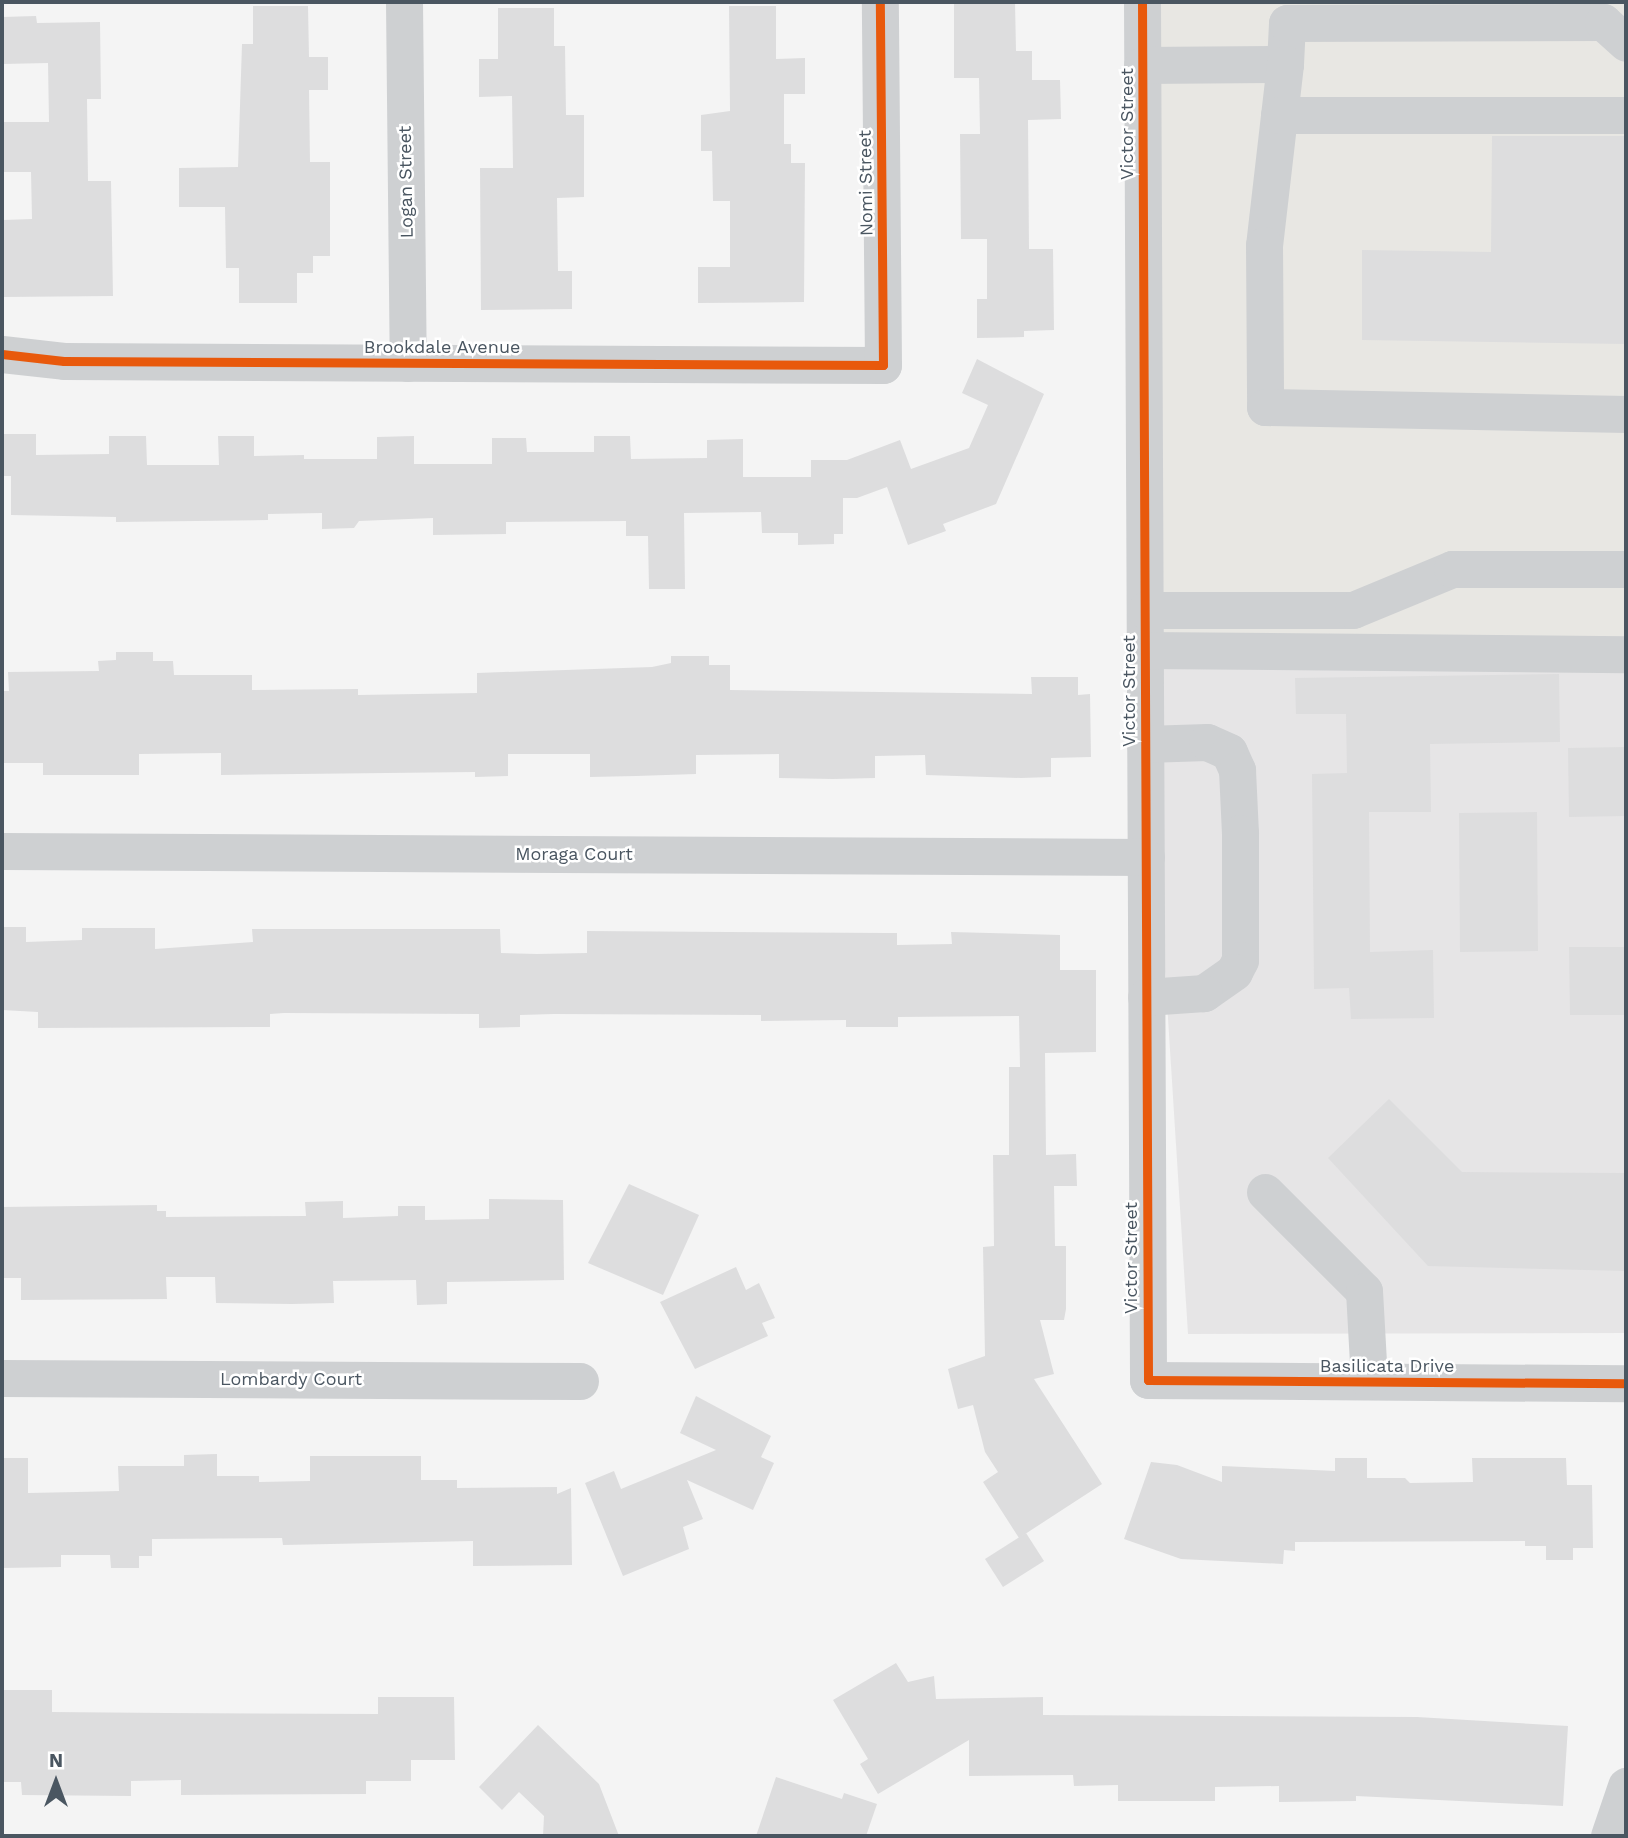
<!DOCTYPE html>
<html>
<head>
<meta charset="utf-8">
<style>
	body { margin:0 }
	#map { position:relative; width:1628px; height:1838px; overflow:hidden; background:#f4f4f4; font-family:"Work Sans",sans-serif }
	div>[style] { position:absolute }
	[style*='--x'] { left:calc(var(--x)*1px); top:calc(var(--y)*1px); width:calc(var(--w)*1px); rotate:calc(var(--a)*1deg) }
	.commercial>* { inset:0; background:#e8e7e3 }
	.education>* { inset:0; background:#e6e5e6 }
	.building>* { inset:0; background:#ddddde }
	.minor>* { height:37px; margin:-18.5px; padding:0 18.5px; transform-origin:18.5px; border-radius:18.5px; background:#ced0d2 }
	.cycleway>* { height:9px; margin:-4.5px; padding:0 4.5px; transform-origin:4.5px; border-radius:4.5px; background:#e8590c }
	span { translate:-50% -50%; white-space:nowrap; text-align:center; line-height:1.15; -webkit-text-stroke:5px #fff; paint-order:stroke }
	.street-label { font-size:18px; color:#4a5661 }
	.frame { position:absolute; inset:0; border:4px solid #4a5661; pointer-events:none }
	.north { position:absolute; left:21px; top:1747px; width:70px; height:70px; -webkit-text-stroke:5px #fff; paint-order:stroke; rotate:0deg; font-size:19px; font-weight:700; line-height:28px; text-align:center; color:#4a5661 }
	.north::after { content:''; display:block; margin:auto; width:24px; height:32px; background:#4a5661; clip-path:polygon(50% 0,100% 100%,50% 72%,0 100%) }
</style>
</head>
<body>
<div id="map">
	<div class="commercial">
		<i style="clip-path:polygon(1153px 2px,1626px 2px,1626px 641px,1144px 639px)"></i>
	</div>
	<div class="education">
		<i style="clip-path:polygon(1144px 639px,1626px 641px,1626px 1333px,1188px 1334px)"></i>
	</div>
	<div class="building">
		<i style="clip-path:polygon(954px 2px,1015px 2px,1016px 51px,1032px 51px,1032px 80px,1060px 80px,1061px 119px,1028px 120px,1029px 249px,1053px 249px,1054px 330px,1024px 331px,1024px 337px,977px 338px,977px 299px,987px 299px,987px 239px,961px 239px,960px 134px,980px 134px,979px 78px,954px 78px)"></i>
		<i style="clip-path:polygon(253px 6px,308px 6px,309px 57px,328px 57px,328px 90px,309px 90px,310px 162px,330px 162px,330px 256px,313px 256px,313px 273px,297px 273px,297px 303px,239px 303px,239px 268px,226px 268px,225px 207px,179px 207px,179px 168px,238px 167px,242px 44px,253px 44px)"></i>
		<i style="clip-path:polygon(729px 6px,776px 6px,776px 59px,805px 58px,805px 94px,784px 94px,784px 144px,791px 144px,791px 163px,805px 163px,804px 302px,698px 303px,698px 267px,730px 267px,730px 201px,713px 201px,712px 151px,701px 151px,701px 115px,730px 111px)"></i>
		<i style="clip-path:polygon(498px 8px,554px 8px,554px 46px,565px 46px,566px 115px,584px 115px,584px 197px,557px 198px,558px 271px,572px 271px,572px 309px,481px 310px,480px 168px,513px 168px,512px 96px,479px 97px,479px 59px,498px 59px)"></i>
		<i style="clip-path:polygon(36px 16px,37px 23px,100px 22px,101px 99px,87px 99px,88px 181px,111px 181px,113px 296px,4px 297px,3px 220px,32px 219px,31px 172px,3px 172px,2px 122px,49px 122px,48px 63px,3px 64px,2px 17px)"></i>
		<i style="clip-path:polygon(1492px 136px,1626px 136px,1626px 344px,1362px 340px,1362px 250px,1491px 252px)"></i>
		<i style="clip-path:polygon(977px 359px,1044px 394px,996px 504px,943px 524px,946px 531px,908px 545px,887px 487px,857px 498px,843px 498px,843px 534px,834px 534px,834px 544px,798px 545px,798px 533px,762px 533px,761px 512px,684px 513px,685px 589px,649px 589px,648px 536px,626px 536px,626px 521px,506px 522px,506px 534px,433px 535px,433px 518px,359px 521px,354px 528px,322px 529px,322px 513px,268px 514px,268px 520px,116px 522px,116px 517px,11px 515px,11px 476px,2px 476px,2px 434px,36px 434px,36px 455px,109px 454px,109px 436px,146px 436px,147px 465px,219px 465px,218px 436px,254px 436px,254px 456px,304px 455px,304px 459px,377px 459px,377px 437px,414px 436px,414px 464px,492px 464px,492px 438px,526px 438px,527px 452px,594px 452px,594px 436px,630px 436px,631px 459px,707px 458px,707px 440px,743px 439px,743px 477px,811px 477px,811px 460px,847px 460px,900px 440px,911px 469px,969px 448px,988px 405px,962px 393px)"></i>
		<i style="clip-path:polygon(116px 652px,153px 652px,153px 661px,173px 661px,174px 675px,252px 675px,252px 690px,358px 689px,358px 695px,477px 693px,477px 673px,652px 667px,671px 663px,671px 656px,709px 656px,709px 665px,730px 665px,730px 690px,1032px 694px,1031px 677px,1078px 677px,1078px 695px,1090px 694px,1091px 757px,1051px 758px,1051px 777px,1021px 778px,926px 775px,925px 755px,875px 756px,875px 778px,833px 779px,779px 778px,779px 754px,696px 755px,696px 774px,636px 776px,590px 777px,590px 754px,508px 754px,508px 776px,475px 777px,475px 772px,221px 775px,221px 753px,139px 754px,139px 775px,43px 775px,43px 763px,2px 763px,2px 691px,9px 691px,8px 672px,99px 671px,98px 661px,116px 660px)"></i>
		<i style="clip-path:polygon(1559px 674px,1560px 742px,1430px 744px,1431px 812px,1369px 812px,1370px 952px,1433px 950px,1434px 1018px,1351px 1019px,1349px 988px,1314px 989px,1312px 774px,1347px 773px,1346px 714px,1296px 714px,1295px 678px)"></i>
		<i style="clip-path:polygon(1626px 747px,1626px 816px,1569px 817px,1568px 748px)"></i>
		<i style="clip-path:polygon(1537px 812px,1538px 951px,1460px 952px,1459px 813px)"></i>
		<i style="clip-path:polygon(2px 927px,26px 927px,26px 942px,82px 940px,82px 928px,155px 928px,155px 949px,253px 942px,252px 929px,500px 929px,501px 953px,537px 954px,587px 953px,587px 931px,886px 933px,897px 933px,897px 945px,952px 944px,951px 932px,1060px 935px,1060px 970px,1096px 970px,1096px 1052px,1045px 1053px,1046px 1155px,1076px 1154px,1077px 1186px,1054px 1186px,1055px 1246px,1066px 1246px,1066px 1309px,1064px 1320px,1040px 1320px,1054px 1374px,1034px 1379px,1102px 1484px,1019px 1538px,983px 1482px,998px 1472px,985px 1452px,973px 1405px,958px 1409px,948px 1369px,985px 1356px,983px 1247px,994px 1246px,993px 1155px,1009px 1155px,1009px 1067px,1020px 1067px,1019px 1016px,898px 1017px,898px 1027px,846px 1027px,846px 1020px,761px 1021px,761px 1015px,554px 1014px,520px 1015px,520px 1027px,479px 1028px,479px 1014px,284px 1013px,270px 1014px,270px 1027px,38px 1028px,38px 1012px,2px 1010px)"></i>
		<i style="clip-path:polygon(1569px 947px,1626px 947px,1626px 1015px,1570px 1015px)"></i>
		<i style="clip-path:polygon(1389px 1099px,1462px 1172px,1626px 1173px,1626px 1271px,1428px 1266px,1328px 1158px)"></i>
		<i style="clip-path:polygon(629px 1184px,699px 1215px,663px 1295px,588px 1263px)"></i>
		<i style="clip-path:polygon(489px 1199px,563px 1200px,564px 1280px,447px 1282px,447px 1304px,417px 1305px,416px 1280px,333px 1281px,334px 1303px,292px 1304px,216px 1303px,215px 1277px,166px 1277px,167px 1299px,21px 1300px,21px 1278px,2px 1278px,2px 1207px,157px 1205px,157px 1211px,166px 1211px,166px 1217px,306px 1216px,305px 1202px,343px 1201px,343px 1218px,398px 1216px,398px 1206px,425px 1206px,425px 1220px,489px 1219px)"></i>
		<i style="clip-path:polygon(736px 1267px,746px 1290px,759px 1283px,775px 1318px,762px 1323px,768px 1336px,695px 1369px,660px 1302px)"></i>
		<i style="clip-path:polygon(696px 1396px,771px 1436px,761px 1457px,774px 1463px,753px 1510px,687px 1480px,703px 1519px,683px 1527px,689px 1549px,623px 1576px,585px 1483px,614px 1471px,621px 1489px,716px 1450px,680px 1433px)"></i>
		<i style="clip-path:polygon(217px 1454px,217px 1476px,259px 1476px,259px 1482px,310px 1481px,310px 1456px,421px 1456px,421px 1480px,457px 1480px,457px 1488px,557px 1487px,557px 1494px,571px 1488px,572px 1565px,473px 1566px,473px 1541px,283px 1545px,282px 1538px,152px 1539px,152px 1556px,139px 1556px,139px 1568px,111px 1568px,110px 1555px,61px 1555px,61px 1567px,2px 1568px,2px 1458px,28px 1458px,28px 1493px,77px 1492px,119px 1491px,118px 1466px,184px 1466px,184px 1455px)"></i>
		<i style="clip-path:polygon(1335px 1458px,1367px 1458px,1367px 1478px,1405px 1478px,1410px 1483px,1473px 1482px,1472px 1458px,1566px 1458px,1567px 1485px,1592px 1485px,1593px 1548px,1573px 1548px,1573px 1560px,1546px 1560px,1546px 1546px,1525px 1546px,1525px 1541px,1295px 1542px,1295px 1551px,1284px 1550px,1283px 1564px,1181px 1559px,1124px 1539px,1151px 1462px,1177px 1465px,1222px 1482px,1222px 1466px,1335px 1471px)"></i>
		<i style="clip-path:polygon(1026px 1533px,1044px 1561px,1003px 1587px,985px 1559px)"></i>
		<i style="clip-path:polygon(896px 1663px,908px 1682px,934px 1676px,936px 1699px,1043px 1697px,1043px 1715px,1417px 1717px,1568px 1726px,1563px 1806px,1356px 1796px,1356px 1801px,1279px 1802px,1279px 1786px,1215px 1787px,1215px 1801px,1118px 1801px,1118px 1785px,1074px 1786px,1073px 1775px,969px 1776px,969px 1740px,878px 1794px,860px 1764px,868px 1759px,833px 1700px)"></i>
		<i style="clip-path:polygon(2px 1690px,52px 1690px,52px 1712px,166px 1713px,378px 1714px,378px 1697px,454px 1697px,455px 1760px,411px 1760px,411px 1781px,366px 1781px,366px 1794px,181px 1795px,181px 1780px,131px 1781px,131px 1796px,22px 1795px,21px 1782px,2px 1782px)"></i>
		<i style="clip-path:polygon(538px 1725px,599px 1784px,619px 1836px,543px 1836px,544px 1816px,519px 1792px,502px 1810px,479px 1787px)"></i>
		<i style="clip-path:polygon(776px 1777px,842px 1799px,844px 1793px,877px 1804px,866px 1836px,756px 1836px)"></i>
	</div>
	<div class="minor">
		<i style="--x:404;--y:2;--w:361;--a:89.4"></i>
		<i style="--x:1142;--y:2;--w:1378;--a:89.75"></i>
		<i style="--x:1148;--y:1380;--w:478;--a:0.4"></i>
		<i style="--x:1285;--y:64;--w:41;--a:-87.2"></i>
		<i style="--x:1287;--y:23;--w:316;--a:-0.2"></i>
		<i style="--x:1603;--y:22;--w:31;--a:42"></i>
		<i style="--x:1142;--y:65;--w:143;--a:-0.4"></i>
		<i style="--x:1285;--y:64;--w:182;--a:96.6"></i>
		<i style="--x:1264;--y:245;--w:162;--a:89.6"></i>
		<i style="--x:1265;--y:407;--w:361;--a:1.1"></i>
		<i style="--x:1279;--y:115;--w:347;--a:0"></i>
		<i style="--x:2;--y:354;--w:62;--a:6.4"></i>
		<i style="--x:64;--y:361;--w:819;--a:0.28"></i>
		<i style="--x:883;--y:365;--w:363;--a:-90.5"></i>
		<i style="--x:1145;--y:610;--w:208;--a:0"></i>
		<i style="--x:1353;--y:610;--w:107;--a:-22.5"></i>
		<i style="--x:1452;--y:569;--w:174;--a:0"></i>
		<i style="--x:1145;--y:650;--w:481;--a:0.5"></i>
		<i style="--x:1145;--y:744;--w:62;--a:-1.8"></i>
		<i style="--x:1207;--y:742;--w:24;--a:24"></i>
		<i style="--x:1229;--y:752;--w:20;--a:66"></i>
		<i style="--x:1237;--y:770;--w:63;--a:87.3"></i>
		<i style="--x:1240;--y:833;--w:127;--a:90"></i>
		<i style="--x:1240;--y:960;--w:13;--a:117"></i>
		<i style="--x:1234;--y:972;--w:37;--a:145"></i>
		<i style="--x:1204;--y:993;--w:58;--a:176.1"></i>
		<i style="--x:2;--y:851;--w:1144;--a:0.3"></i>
		<i style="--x:1265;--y:1192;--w:140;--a:45"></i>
		<i style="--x:1364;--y:1291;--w:90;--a:86.8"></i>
		<i style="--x:2;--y:1378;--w:578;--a:0.3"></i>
		<i style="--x:1609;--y:1836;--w:53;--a:-71.2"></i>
	</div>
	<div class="cycleway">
		<i style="--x:1142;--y:2;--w:1378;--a:89.75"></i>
		<i style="--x:1148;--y:1380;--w:478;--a:0.4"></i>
		<i style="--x:2;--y:354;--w:62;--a:6.4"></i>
		<i style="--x:64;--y:361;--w:819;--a:0.28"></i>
		<i style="--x:883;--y:365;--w:363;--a:-90.5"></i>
	</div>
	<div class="street-label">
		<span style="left:1127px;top:124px;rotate:-90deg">Victor Street</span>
		<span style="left:406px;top:182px;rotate:-91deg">Logan Street</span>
		<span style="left:866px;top:183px;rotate:-91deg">Nomi Street</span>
		<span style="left:442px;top:347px">Brookdale Avenue</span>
		<span style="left:1129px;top:691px;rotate:-90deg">Victor Street</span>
		<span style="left:574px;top:854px">Moraga Court</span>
		<span style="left:1131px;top:1258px;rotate:-90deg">Victor Street</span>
		<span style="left:1387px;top:1366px">Basilicata Drive</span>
		<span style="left:291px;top:1379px">Lombardy Court</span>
	</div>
	<div class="frame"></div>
	<div class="north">N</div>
</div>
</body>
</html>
